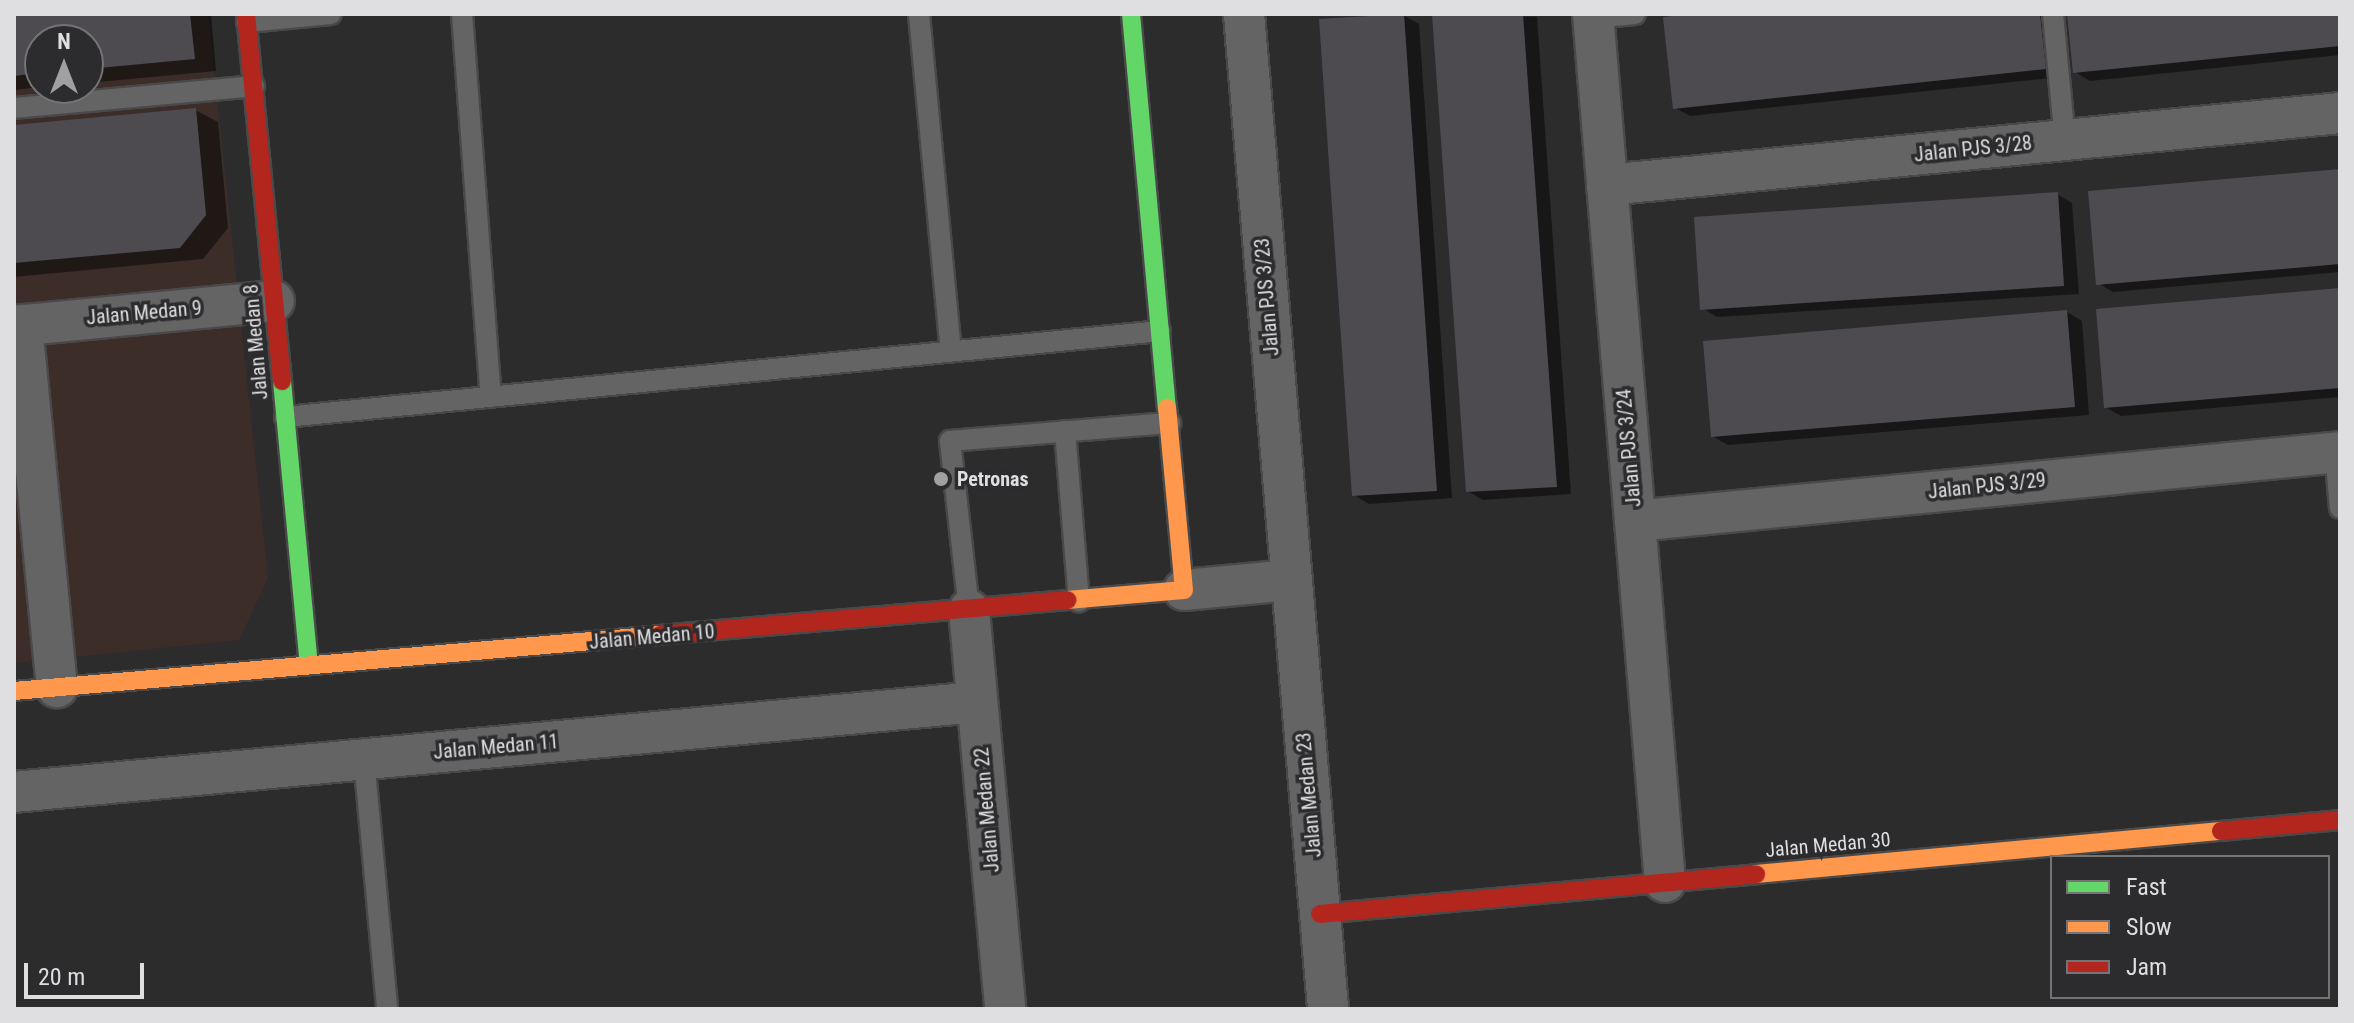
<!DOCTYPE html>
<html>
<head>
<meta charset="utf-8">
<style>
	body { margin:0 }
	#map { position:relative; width:2354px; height:1023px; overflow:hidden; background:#2c2c2c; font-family:"Roboto Condensed",sans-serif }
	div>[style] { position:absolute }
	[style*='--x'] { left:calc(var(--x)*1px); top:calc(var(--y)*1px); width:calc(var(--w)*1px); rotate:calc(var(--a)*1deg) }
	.commercial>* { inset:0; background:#3d2d29 }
	.shadow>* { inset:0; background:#0007 }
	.building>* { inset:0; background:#4d4b50 }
	.roads { filter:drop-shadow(2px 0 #494949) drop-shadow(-2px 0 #494949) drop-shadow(0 2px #494949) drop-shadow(0 -2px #494949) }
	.lane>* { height:20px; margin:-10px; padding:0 10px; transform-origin:10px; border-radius:10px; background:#646465 }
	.street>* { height:40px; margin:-20px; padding:0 20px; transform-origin:20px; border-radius:20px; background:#646465 }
	.fast>* { height:18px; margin:-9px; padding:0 9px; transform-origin:9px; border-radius:9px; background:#63d668 }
	.slow>* { height:18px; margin:-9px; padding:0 9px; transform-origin:9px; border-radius:9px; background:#ff974d }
	.jam>* { height:18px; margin:-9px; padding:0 9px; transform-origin:9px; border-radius:9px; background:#b3261e }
	.dots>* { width:22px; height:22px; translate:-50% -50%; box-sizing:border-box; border:4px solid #2c2b2d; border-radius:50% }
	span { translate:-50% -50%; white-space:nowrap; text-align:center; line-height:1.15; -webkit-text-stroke:7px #2c2b2d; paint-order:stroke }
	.street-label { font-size:20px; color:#dfdee0 }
	.poi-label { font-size:20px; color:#dfdee0; font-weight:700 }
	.left { translate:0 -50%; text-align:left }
	.frame { position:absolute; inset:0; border:16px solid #dfdee0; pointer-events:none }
	.legend { position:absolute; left:2050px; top:855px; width:280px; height:144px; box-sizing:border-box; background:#2c2b2d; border:2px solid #747375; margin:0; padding:10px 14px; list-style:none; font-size:24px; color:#dfdee0 }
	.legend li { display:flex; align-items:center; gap:16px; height:40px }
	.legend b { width:40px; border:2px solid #747375 }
	.north { position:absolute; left:24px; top:24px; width:80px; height:80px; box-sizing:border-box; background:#2c2b2d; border:2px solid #747375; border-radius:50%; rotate:0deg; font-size:22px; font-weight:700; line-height:32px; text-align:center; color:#dfdee0 }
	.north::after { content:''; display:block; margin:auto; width:28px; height:36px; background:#a0a0a1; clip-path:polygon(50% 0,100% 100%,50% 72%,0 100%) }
	.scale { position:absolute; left:24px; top:963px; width:120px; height:36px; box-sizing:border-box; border:4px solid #dfdee0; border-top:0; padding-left:10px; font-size:24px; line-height:28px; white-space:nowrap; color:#dfdee0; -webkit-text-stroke:6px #2c2b2d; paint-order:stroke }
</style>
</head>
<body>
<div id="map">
	<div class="commercial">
		<i style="clip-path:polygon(evenodd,14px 14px,208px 14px,268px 578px,239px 640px,14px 663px,14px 14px,40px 40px,88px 40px,88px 88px,40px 88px,40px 40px)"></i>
	</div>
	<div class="shadow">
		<i style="clip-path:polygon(14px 14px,211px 14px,216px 71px,88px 83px,88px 40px,40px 40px,40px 87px,14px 90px)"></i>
		<i style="clip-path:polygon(1434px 14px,1537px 17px,1571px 494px,1483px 500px,1468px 491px)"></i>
		<i style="clip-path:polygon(1710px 14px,2054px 14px,2061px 77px,1690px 116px,1675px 108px)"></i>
		<i style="clip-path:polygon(2069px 14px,2340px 14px,2340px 55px,2090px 81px,2075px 72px)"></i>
		<i style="clip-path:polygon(1403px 15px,1419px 24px,1452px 498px,1369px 504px,1354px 495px)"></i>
		<i style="clip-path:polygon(195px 110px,218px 122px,228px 228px,203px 259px,14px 277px,14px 127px)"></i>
		<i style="clip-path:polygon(2340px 171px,2340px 272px,2113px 292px,2098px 283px)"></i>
		<i style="clip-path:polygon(2057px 194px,2072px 203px,2079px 294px,1717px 317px,1702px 308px)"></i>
		<i style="clip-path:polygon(2340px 291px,2340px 397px,2121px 416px,2105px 407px)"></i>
		<i style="clip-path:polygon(2067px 312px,2082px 321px,2089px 415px,1728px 445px,1712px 436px)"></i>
	</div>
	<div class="building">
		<i style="clip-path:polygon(14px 14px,190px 14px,195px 59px,88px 69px,88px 40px,40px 40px,40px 73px,14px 76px)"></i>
		<i style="clip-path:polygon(1404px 14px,1437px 491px,1352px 496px,1319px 19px)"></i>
		<i style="clip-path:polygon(1432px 14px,1523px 14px,1557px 487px,1466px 492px)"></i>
		<i style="clip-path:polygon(1692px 14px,2040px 14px,2046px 69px,1673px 109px,1663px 17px)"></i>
		<i style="clip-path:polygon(2067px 14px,2340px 14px,2340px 46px,2073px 73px)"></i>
		<i style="clip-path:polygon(196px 108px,206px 215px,180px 248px,14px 263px,14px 125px)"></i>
		<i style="clip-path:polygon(2340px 169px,2340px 264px,2096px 285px,2088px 191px)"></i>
		<i style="clip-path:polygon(2058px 192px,2064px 286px,1700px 310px,1694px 217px)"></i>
		<i style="clip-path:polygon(2340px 288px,2340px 388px,2104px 408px,2096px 309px)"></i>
		<i style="clip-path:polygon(2067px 310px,2075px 407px,1711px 437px,1703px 341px)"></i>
	</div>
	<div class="roads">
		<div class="lane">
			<i style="--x:462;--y:14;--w:384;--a:85.7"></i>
			<i style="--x:919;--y:14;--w:339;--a:84.6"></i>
			<i style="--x:2053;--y:14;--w:127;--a:84.6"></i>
			<i style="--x:1593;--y:18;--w:42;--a:-5.4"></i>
			<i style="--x:247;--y:22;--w:84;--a:-5.4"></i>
			<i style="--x:14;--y:108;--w:241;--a:-5.2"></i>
			<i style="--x:285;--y:417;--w:879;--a:-5.61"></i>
			<i style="--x:1065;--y:431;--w:171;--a:85.3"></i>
			<i style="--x:2335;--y:452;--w:56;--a:84.9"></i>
			<i style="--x:969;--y:610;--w:170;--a:-96.4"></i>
			<i style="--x:950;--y:441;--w:221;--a:-4.7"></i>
			<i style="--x:364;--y:759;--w:251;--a:84.7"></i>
		</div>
		<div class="street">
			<i style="--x:1244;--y:14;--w:999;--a:85.17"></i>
			<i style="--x:1593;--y:14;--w:871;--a:85.26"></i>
			<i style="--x:1607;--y:185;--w:737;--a:-5.61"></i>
			<i style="--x:22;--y:325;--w:364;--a:84.5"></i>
			<i style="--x:14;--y:326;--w:261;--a:-5.5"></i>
			<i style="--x:1635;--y:521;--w:708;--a:-5.59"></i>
			<i style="--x:1184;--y:590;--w:105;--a:-5.4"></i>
			<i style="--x:969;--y:610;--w:401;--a:84.8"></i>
			<i style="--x:14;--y:792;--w:967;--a:-5.34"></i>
		</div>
		<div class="fast">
			<i style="--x:1131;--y:14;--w:396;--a:84.8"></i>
			<i style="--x:282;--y:381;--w:285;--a:84.6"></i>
		</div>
		<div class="slow">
			<i style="--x:1067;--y:600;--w:117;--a:-4.9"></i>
			<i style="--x:1184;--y:590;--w:183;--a:-95.3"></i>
			<i style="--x:14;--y:691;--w:648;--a:-4.95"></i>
			<i style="--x:1756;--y:874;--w:467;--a:-5.3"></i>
		</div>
		<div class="jam">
			<i style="--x:246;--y:14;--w:369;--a:84.4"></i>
			<i style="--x:660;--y:635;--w:409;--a:-4.9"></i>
			<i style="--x:2221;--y:831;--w:120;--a:-5.3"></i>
			<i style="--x:1320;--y:914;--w:438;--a:-5.2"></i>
		</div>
	</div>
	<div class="dots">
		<i style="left:941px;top:479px;background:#a0a0a1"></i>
	</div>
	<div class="street-label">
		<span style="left:1973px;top:149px;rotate:-6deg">Jalan PJS 3/28</span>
		<span style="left:1267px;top:297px;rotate:-95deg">Jalan PJS 3/23</span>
		<span style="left:144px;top:313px;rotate:-5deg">Jalan Medan 9</span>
		<span style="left:256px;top:342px;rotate:-95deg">Jalan Medan 8</span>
		<span style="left:1629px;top:448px;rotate:-95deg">Jalan PJS 3/24</span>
		<span style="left:1987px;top:486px;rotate:-6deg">Jalan PJS 3/29</span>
		<span style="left:652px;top:637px;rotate:-5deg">Jalan Medan 10</span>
		<span style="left:496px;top:747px;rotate:-5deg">Jalan Medan 11</span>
		<span style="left:1309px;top:795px;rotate:-95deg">Jalan Medan 23</span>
		<span style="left:987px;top:810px;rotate:-95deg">Jalan Medan 22</span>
		<span style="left:1828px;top:845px;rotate:-5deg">Jalan Medan 30</span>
	</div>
	<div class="poi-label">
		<span class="left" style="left:957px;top:479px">Petronas</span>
	</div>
	<div class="frame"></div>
	<ul class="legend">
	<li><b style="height:10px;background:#63d668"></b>Fast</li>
	<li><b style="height:10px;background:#ff974d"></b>Slow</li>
	<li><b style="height:10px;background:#b3261e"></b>Jam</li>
	</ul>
	<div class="north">N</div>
	<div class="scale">20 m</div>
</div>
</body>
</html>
